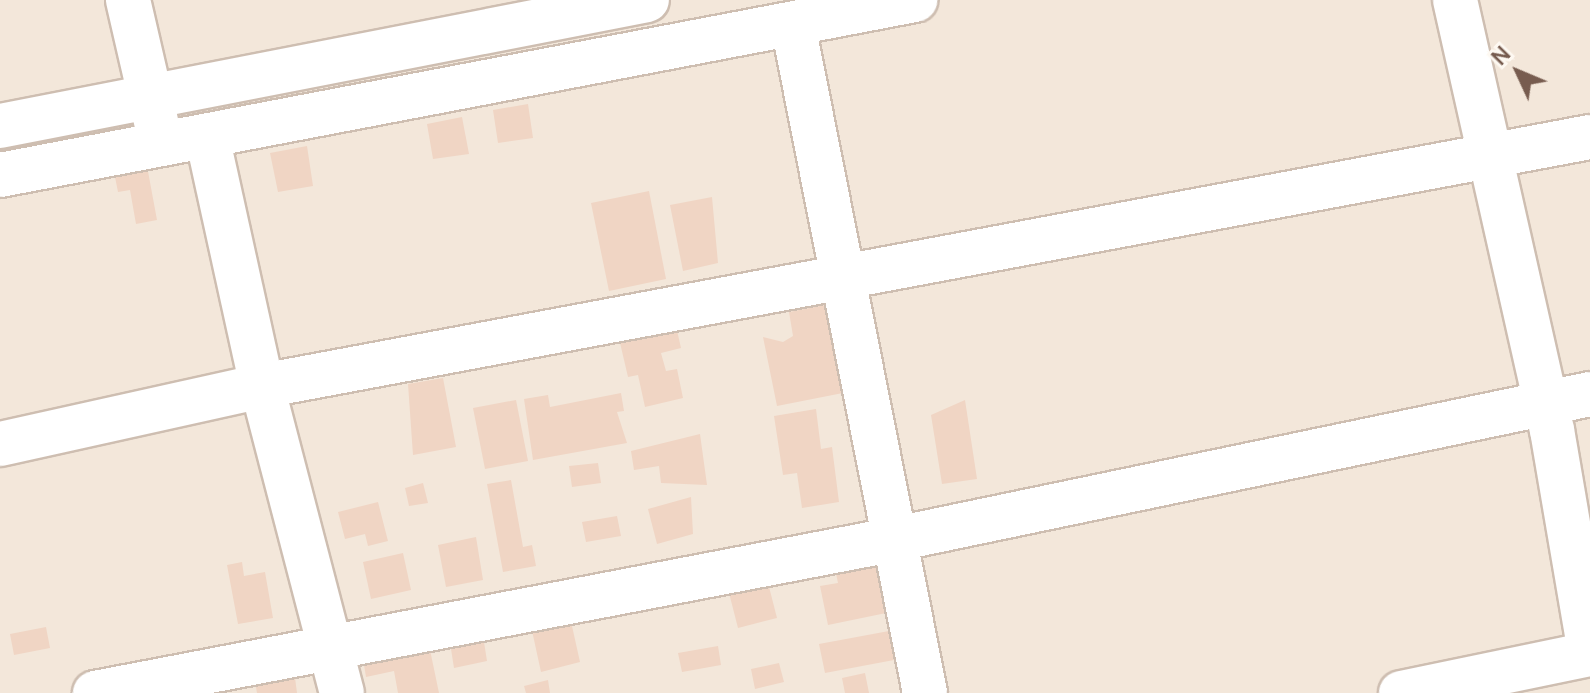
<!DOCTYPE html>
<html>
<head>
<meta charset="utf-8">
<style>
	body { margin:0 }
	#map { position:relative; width:1590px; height:693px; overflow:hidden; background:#fcf5ec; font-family:Manrope,sans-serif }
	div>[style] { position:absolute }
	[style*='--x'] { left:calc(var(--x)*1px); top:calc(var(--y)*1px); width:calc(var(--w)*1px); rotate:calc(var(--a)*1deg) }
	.residential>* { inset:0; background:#f3e7da }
	.building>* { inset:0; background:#f0d5c4 }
	.roads { filter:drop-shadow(2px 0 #cebeb1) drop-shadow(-2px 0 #cebeb1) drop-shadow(0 2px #cebeb1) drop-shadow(0 -2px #cebeb1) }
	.minor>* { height:44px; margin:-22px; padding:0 22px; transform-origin:22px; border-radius:22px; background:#fff }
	span { translate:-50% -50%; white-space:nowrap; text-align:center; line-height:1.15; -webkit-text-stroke:6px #fef9f2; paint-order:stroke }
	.north { position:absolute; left:1478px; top:32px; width:80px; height:80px; -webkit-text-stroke:6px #fef9f2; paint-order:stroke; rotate:314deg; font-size:22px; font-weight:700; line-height:32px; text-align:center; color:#775c4f }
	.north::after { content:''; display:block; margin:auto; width:28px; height:36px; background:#775c4f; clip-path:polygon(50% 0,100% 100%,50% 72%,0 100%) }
</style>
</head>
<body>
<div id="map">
	<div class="residential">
		<i style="clip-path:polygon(0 0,1590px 0,1590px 693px,0 693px)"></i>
	</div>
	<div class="building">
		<i style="clip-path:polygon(528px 104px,533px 138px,498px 143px,493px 110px)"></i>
		<i style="clip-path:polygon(462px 117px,469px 154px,433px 159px,427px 124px)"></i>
		<i style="clip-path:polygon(307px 146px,313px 186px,278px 192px,270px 153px)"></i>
		<i style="clip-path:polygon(147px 166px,157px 220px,136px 224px,130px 190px,118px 192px,114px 172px)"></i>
		<i style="clip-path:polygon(649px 191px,666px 279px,609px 291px,591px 203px)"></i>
		<i style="clip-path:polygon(712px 197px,718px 263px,683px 271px,670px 205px)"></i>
		<i style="clip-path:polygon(835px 303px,853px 391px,777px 406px,763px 337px,783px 342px,793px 336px,789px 312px)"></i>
		<i style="clip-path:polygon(674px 317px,681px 348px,661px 353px,666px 371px,677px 369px,683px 398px,645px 407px,638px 375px,628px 377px,617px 330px)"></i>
		<i style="clip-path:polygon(443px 378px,456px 447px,413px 455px,408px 384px)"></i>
		<i style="clip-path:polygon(621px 393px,624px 411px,617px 412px,627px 443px,533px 460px,524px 399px,548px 395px,550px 407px)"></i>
		<i style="clip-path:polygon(516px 400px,528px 461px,485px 469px,473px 408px)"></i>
		<i style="clip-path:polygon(965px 400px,977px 479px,942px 484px,931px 415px)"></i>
		<i style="clip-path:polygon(816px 409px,821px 449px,832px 447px,839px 502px,802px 508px,797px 473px,783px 475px,774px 416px)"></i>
		<i style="clip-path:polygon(700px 434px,707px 485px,661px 483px,659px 466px,634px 470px,631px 451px)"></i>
		<i style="clip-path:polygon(598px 463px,601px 483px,572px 487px,569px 466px)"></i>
		<i style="clip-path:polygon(511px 480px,523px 547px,532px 545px,536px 566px,503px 572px,487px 484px)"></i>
		<i style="clip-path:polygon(423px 483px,428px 503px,409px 506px,405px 488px)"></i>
		<i style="clip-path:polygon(691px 497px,693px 534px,657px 544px,648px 509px)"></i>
		<i style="clip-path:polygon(378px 502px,388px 541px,368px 546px,365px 534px,345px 539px,338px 512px)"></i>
		<i style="clip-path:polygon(617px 516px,621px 536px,586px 542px,582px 522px)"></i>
		<i style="clip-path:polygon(476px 537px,483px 580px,446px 587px,438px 545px)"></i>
		<i style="clip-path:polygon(403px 553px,411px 590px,371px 599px,363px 562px)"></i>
		<i style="clip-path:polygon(879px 555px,891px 612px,828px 625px,820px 586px,838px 583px,834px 564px)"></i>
		<i style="clip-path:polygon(242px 562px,244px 576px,265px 572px,273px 618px,238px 624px,227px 565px)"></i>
		<i style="clip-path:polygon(767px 579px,777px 618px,738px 628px,728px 589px)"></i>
		<i style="clip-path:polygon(570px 617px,580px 662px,541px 672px,531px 626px)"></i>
		<i style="clip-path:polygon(46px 627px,50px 648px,14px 655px,10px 634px)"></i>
		<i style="clip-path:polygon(889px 631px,894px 660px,825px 673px,819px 644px)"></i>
		<i style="clip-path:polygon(484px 642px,487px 661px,454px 668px,451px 649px)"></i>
		<i style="clip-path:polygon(429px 645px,439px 693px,398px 693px,394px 671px,366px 677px,363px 659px)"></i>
		<i style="clip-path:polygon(718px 646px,721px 665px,682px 672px,678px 653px)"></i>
		<i style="clip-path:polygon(779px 663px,784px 682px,755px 689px,751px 669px)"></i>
		<i style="clip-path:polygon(294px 670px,297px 693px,257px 693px,254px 676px)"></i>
		<i style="clip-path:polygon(865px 673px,869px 693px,845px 693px,842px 678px)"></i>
		<i style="clip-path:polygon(548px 680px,550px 693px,526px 693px,524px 686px)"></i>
	</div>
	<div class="roads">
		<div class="minor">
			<i style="--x:128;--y:0;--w:129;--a:77"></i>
			<i style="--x:1455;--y:0;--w:441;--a:77.3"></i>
			<i style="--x:1552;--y:430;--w:225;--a:80.3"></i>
			<i style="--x:793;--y:25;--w:681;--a:78.82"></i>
			<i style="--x:0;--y:126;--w:659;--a:-11.02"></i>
			<i style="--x:207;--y:136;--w:256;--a:77.6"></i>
			<i style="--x:262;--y:386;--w:317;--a:75.4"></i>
			<i style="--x:0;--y:175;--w:932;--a:-10.83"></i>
			<i style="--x:0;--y:444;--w:268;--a:-12.5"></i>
			<i style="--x:262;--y:386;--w:1351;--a:-10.62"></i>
			<i style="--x:95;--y:693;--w:816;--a:-10.88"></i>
			<i style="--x:896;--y:539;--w:709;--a:-11.8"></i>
			<i style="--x:1401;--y:693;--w:193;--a:-11.7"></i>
		</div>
	</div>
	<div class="north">N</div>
</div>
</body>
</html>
